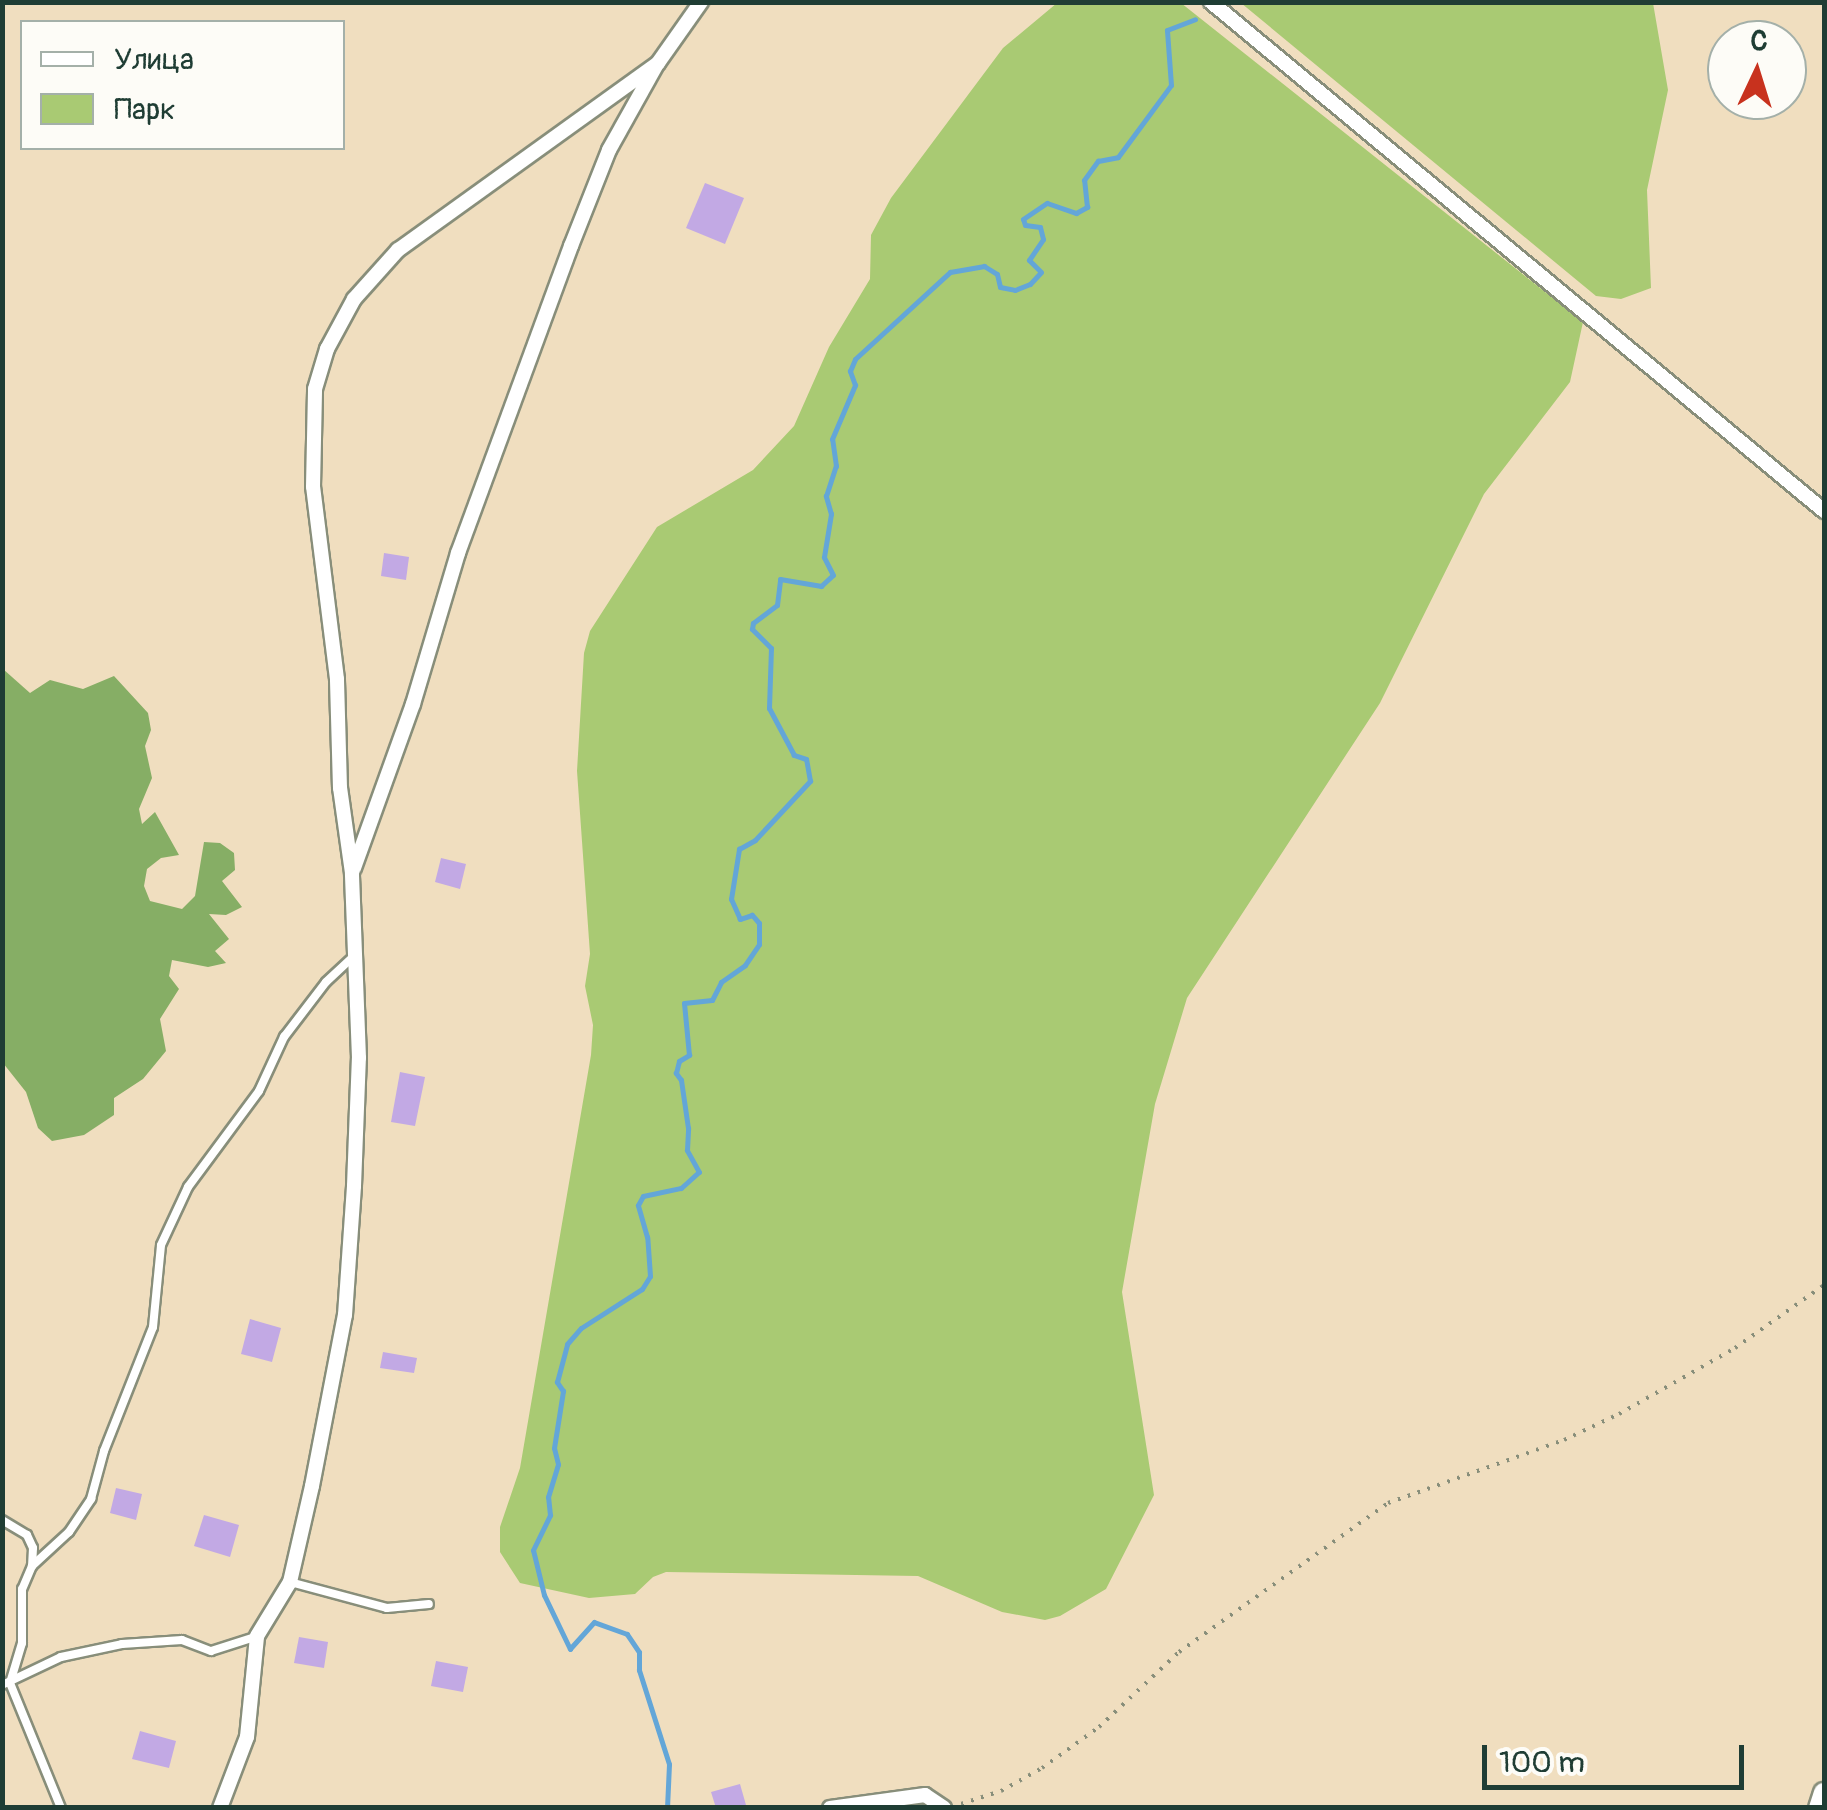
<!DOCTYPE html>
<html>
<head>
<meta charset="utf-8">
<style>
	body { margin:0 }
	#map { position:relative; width:1827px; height:1810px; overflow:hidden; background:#f0debf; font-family:Pangolin,sans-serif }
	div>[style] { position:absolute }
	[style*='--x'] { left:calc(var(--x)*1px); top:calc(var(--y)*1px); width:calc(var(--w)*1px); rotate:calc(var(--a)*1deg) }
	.green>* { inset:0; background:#a9ca73 }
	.forest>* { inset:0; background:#86ae65 }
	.stream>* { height:5px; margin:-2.5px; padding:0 2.5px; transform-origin:2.5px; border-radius:2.5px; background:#63a6d8 }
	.building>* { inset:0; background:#c2a9e4 }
	.path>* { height:4px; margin-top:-2px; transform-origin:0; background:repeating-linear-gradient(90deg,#888e7a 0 2.5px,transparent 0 10.5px) }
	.roads { filter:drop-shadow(2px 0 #888e7a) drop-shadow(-2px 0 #888e7a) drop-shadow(0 2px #888e7a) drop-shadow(0 -2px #888e7a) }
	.lane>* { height:8px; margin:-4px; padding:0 4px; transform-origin:4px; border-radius:4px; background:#fff }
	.street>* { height:14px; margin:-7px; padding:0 7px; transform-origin:7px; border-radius:7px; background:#fff }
	.secondary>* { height:20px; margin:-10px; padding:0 10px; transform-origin:10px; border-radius:10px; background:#fff }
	span { translate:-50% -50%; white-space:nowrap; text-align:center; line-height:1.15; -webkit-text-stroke:8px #fdfcf7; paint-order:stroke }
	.frame { position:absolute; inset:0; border:5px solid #1f3d34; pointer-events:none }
	.legend { position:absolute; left:20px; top:20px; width:325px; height:130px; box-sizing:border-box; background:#fdfcf7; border:2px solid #a4b0a9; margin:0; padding:12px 18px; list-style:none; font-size:30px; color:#1f3d34 }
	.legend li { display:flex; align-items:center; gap:20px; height:50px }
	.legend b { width:50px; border:2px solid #a4b0a9 }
	.north { position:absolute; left:1707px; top:20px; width:100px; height:100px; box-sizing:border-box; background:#fdfcf7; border:2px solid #a4b0a9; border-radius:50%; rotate:4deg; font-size:28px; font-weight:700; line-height:40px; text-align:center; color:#1f3d34 }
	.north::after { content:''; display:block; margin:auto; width:35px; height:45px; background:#c8321e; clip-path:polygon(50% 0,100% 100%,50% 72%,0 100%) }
	.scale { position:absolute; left:1482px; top:1745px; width:262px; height:45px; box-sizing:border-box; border:5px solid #1f3d34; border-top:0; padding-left:12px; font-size:30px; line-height:35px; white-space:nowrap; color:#1f3d34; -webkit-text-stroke:8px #fdfcf7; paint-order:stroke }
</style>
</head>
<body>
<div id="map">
	<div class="green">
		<i style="clip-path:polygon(1057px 3px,1181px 3px,1583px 322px,1570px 382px,1484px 494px,1380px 703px,1187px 998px,1155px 1104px,1122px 1292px,1154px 1495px,1106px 1589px,1060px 1616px,1045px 1620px,1002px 1612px,918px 1576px,666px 1572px,653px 1577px,635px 1594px,589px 1598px,520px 1583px,500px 1552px,500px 1527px,520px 1468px,591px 1055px,593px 1025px,585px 986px,590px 954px,577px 771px,584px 653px,590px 631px,657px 527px,753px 470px,794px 426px,829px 347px,870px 279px,871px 235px,891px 198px,1003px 48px)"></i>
		<i style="clip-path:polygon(1241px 3px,1653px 3px,1668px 90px,1647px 190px,1651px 288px,1621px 299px,1596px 296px)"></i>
	</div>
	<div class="forest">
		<i style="clip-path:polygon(3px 669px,30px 693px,50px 680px,83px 689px,114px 676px,148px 713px,151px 730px,145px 746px,152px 778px,139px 809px,142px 824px,155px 812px,179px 855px,161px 858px,147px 869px,144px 886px,150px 901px,182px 909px,195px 896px,204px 842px,220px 843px,234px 853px,235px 870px,222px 881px,242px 907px,226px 915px,209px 914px,229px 939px,215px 951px,226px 963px,208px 967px,172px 960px,169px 976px,179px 989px,160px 1019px,166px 1051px,143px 1079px,114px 1098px,114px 1115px,84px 1135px,52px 1141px,38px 1128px,26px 1092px,3px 1063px)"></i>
	</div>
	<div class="stream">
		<i style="--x:667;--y:1808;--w:44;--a:-87.4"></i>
		<i style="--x:669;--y:1764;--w:99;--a:-107.7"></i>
		<i style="--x:639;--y:1670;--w:18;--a:-90"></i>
		<i style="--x:639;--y:1652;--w:22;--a:-124"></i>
		<i style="--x:627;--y:1634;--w:35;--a:-160"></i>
		<i style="--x:594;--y:1622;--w:36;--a:132"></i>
		<i style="--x:570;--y:1649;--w:60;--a:-115.7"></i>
		<i style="--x:544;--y:1595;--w:46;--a:-103.7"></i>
		<i style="--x:533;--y:1550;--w:39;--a:-64"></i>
		<i style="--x:550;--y:1515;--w:18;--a:-96"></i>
		<i style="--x:548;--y:1497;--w:34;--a:-73"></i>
		<i style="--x:558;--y:1464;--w:16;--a:-104"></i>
		<i style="--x:554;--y:1448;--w:58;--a:-81"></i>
		<i style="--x:563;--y:1391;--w:11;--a:-124"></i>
		<i style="--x:557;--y:1382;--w:39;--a:-75"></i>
		<i style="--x:567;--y:1344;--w:21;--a:-49"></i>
		<i style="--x:581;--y:1328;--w:72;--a:-32.6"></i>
		<i style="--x:642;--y:1289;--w:15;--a:-58"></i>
		<i style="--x:650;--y:1276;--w:39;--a:-94"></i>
		<i style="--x:647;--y:1237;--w:33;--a:-106"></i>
		<i style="--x:638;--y:1205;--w:10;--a:-61"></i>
		<i style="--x:643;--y:1196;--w:39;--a:-12"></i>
		<i style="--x:681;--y:1188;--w:24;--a:-42"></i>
		<i style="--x:699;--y:1172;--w:25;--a:-119"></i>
		<i style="--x:687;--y:1150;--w:22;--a:-87"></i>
		<i style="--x:688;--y:1128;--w:49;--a:-98.3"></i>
		<i style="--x:681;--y:1080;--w:9;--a:-126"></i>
		<i style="--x:676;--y:1073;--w:12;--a:-76"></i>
		<i style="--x:679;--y:1061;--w:12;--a:-31"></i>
		<i style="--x:689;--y:1055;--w:52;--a:-95.5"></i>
		<i style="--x:684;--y:1003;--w:28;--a:-6"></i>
		<i style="--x:712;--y:1000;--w:20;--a:-63"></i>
		<i style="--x:721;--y:982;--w:29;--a:-35"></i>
		<i style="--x:745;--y:965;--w:25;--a:-56"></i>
		<i style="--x:759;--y:944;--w:21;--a:-90"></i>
		<i style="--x:759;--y:923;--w:11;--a:-131"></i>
		<i style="--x:752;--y:915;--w:13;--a:162"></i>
		<i style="--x:740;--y:919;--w:22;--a:-114"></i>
		<i style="--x:731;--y:899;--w:51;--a:-80.9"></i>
		<i style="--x:739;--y:849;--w:18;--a:-29"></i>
		<i style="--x:755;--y:840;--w:81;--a:-47"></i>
		<i style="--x:810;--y:781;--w:22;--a:-100"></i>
		<i style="--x:806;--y:759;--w:13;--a:-162"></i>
		<i style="--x:794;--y:755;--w:53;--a:-118"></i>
		<i style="--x:769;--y:708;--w:60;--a:-88.1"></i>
		<i style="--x:771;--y:648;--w:27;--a:-135"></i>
		<i style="--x:752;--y:629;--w:6;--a:-81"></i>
		<i style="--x:753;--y:623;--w:30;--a:-37"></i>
		<i style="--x:777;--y:605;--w:26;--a:-83"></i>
		<i style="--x:780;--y:579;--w:42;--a:9.7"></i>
		<i style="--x:821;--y:586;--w:16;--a:-43"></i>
		<i style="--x:833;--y:575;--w:20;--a:-117"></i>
		<i style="--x:824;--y:557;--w:44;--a:-80.8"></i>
		<i style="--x:831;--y:514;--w:19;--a:-106"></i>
		<i style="--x:826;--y:496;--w:32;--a:-72"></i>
		<i style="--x:836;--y:466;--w:27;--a:-98"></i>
		<i style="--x:832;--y:439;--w:59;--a:-66.9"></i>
		<i style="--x:855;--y:385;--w:15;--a:-110"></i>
		<i style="--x:850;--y:371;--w:13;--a:-67"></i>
		<i style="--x:855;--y:359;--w:129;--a:-42.5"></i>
		<i style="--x:950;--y:272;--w:35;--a:-10"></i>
		<i style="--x:984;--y:266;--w:15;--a:32"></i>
		<i style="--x:997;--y:274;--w:13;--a:77"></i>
		<i style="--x:1000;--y:287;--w:15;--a:11"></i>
		<i style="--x:1015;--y:290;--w:16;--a:-22"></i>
		<i style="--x:1030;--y:284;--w:16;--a:-47"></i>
		<i style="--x:1041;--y:272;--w:17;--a:-135"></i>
		<i style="--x:1029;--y:260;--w:25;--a:-56"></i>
		<i style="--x:1043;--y:239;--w:12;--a:-104"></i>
		<i style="--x:1040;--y:227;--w:15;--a:-172"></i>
		<i style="--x:1025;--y:225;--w:6;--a:-108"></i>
		<i style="--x:1023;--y:219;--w:29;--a:-34"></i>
		<i style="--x:1047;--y:203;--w:31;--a:19"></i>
		<i style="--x:1076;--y:213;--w:13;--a:-29"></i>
		<i style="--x:1087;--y:207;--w:27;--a:-96"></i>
		<i style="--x:1084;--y:180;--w:24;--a:-54"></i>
		<i style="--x:1098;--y:161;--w:20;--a:-11"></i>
		<i style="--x:1118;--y:157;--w:89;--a:-53.6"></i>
		<i style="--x:1171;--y:85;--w:55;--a:-94.2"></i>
		<i style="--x:1167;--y:30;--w:30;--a:-21"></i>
	</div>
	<div class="building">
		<i style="clip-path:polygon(705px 183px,744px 198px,725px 244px,686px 228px)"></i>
		<i style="clip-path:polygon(384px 553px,409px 557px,406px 580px,381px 576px)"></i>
		<i style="clip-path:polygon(441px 858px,466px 864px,460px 889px,435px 882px)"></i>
		<i style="clip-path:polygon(400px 1072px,425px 1077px,415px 1126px,391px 1122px)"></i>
		<i style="clip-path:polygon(250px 1319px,281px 1328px,272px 1362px,241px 1354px)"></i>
		<i style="clip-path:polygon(383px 1352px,417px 1358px,414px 1373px,380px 1368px)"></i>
		<i style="clip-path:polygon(116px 1488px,142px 1494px,136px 1520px,110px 1513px)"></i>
		<i style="clip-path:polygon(204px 1515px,239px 1525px,230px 1557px,194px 1546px)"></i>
		<i style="clip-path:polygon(299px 1637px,328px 1642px,324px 1668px,294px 1663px)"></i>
		<i style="clip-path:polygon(436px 1661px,468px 1667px,463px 1692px,431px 1686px)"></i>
		<i style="clip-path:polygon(140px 1731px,176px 1741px,169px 1768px,132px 1759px)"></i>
		<i style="clip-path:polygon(740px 1784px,746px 1805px,716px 1808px,711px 1792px)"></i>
	</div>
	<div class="path">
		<i style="--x:961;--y:1804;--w:42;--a:-18"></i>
		<i style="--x:1001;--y:1791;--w:47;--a:-29.3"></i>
		<i style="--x:1042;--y:1768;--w:70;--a:-35.7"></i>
		<i style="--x:1099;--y:1727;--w:110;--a:-43.2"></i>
		<i style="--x:1179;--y:1652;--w:257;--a:-35.5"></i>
		<i style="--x:1388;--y:1503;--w:187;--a:-19.7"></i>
		<i style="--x:1564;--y:1440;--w:61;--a:-25.3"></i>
		<i style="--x:1619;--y:1414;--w:133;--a:-29.6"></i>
		<i style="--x:1735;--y:1348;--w:109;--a:-35.3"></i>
	</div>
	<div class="roads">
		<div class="lane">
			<i style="--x:2;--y:1520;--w:29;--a:31"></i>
			<i style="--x:27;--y:1535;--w:14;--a:65"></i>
			<i style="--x:33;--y:1548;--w:18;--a:93"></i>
			<i style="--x:32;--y:1566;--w:25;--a:113"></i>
			<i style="--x:22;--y:1589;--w:54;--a:90"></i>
			<i style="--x:22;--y:1643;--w:42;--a:106.7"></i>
			<i style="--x:10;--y:1683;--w:135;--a:67.8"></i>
			<i style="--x:32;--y:1566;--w:50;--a:-42.6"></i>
			<i style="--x:69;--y:1532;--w:40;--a:-56"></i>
			<i style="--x:91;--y:1499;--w:50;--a:-74.8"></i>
			<i style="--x:104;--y:1451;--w:133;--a:-68.4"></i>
			<i style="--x:153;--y:1327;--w:82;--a:-84.4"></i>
			<i style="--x:161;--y:1245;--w:64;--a:-65"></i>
			<i style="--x:188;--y:1187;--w:119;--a:-53.5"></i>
			<i style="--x:259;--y:1091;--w:60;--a:-65.2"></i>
			<i style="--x:284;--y:1037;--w:69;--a:-52.6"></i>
			<i style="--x:326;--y:982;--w:38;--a:-43"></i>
			<i style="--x:290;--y:1582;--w:100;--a:15"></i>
			<i style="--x:387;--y:1608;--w:42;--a:-5.4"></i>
			<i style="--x:2;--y:1685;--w:65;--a:-25.4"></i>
			<i style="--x:61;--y:1657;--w:62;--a:-12"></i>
			<i style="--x:122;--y:1644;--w:60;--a:-3.8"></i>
			<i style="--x:182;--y:1640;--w:31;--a:21"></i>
			<i style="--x:211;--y:1651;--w:46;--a:-17.7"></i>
		</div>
		<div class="street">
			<i style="--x:1211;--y:2;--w:797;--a:39.7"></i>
			<i style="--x:354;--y:868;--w:174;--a:-70.2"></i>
			<i style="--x:413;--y:704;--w:158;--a:-73.4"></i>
			<i style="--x:458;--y:553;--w:327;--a:-69.8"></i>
			<i style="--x:571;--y:246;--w:103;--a:-68.4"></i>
			<i style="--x:609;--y:150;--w:96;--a:-60.8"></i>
			<i style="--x:220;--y:1808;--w:76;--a:-69.2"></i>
			<i style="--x:247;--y:1737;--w:101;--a:-84.3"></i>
			<i style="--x:257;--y:1636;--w:63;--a:-58.6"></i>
			<i style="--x:290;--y:1582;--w:98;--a:-77.1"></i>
			<i style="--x:312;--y:1486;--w:174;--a:-79.1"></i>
			<i style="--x:345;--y:1315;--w:129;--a:-86"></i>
			<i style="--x:354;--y:1186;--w:128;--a:-87.8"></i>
			<i style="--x:359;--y:1058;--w:185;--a:-92.2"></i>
			<i style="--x:352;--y:873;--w:86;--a:-98"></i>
			<i style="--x:340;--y:788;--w:109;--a:-91.6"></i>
			<i style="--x:337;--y:679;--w:193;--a:-97.1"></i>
			<i style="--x:313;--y:487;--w:98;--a:-88.8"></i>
			<i style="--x:315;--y:389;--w:42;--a:-73.3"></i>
			<i style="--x:327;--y:349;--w:57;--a:-61.6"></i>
			<i style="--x:354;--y:299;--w:66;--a:-48.1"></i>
			<i style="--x:398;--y:250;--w:320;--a:-35.7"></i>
			<i style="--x:658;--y:63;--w:75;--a:-54.8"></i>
			<i style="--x:830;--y:1808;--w:96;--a:-7.8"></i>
			<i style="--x:925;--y:1795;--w:23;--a:34"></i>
		</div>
		<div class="secondary">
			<i style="--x:1819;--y:1808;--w:16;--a:-72"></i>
		</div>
	</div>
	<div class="frame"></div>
	<ul class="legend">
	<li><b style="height:12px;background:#fff"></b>Улица</li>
	<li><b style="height:28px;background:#a9ca73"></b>Парк</li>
	</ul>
	<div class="north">С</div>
	<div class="scale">100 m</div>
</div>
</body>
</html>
